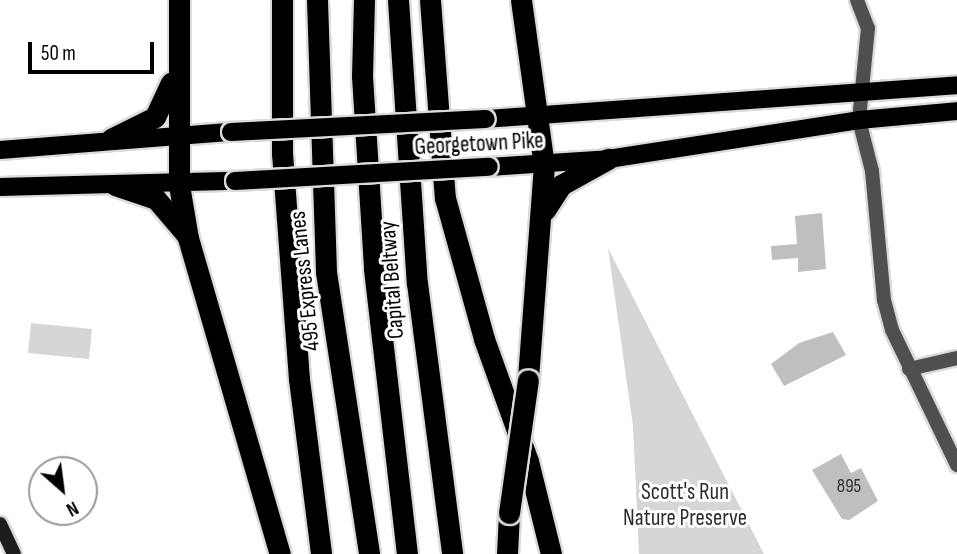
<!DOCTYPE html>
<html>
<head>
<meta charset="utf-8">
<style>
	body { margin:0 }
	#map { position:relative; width:957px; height:554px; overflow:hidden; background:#fff; font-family:"Sofia Sans Condensed",sans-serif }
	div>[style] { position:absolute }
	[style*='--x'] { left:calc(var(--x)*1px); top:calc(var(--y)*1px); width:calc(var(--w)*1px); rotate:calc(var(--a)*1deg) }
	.green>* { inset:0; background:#d6d6d6 }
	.building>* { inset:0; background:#bfbfbf }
	.roads { filter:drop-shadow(2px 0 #dbdbdb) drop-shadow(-2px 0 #dbdbdb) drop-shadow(0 2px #dbdbdb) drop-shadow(0 -2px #dbdbdb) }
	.street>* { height:14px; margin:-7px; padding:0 7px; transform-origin:7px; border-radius:7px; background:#4f4f4f }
	.secondary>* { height:14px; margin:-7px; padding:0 7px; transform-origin:7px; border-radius:7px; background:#1c1c1c }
	.primary>* { height:18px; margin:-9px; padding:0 9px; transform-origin:9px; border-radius:9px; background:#000 }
	.highway>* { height:21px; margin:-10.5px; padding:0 10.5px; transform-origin:10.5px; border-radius:10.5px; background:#000 }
	.bridges { filter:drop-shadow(2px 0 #dbdbdb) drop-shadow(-2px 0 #dbdbdb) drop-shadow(0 2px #dbdbdb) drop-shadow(0 -2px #dbdbdb) }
	.primary-bridge>* { height:18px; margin:-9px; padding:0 9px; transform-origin:9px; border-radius:9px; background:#000 }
	.highway-bridge>* { height:21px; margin:-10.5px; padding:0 10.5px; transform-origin:10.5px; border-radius:10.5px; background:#000 }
	span { translate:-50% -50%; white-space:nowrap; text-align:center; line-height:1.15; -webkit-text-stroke:6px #fff; paint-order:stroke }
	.number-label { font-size:19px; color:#303030 }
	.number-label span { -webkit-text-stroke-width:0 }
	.street-label { font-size:23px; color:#000 }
	.park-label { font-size:23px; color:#2d2d2d }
	.north { position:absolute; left:28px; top:456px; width:70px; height:70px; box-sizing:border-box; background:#fff; border:2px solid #999; border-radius:50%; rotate:152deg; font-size:19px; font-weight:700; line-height:28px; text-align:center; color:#000 }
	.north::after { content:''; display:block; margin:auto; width:24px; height:32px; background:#000; clip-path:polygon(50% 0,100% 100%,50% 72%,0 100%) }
	.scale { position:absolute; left:28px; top:42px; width:126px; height:32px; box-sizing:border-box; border:4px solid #000; border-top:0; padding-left:9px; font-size:21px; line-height:24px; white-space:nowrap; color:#000; -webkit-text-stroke:5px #fff; paint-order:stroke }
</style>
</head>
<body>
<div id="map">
	<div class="green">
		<i style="clip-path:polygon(608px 248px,764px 554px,639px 554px,633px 426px)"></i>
		<i style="clip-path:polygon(31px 323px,92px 329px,89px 359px,28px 353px)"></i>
	</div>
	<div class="building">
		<i style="clip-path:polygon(822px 213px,826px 269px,798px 272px,798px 258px,772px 260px,771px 246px,797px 244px,795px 216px)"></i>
		<i style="clip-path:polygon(833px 332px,846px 355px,784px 386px,771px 364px,799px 343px)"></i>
		<i style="clip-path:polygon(841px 454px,851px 473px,861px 468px,878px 501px,849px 520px,842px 519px,812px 470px)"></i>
	</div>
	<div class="roads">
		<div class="street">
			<i style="--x:857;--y:0;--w:30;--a:69"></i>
			<i style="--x:868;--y:28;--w:92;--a:95.6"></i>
			<i style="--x:859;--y:120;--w:53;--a:75.7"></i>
			<i style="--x:872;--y:171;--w:130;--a:84.7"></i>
			<i style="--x:884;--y:300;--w:31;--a:75"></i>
			<i style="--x:892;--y:330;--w:150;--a:64.3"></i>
			<i style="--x:909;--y:369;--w:49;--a:-12.9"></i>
		</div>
		<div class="secondary">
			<i style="--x:0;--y:524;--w:33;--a:65"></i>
		</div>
		<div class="primary">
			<i style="--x:486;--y:119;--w:472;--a:-4.1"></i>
			<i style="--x:0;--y:150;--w:232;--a:-4.5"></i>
			<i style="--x:489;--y:167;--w:119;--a:-3.8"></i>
			<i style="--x:608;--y:159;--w:254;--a:-8.8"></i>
			<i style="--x:859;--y:120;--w:98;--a:-5.2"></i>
			<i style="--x:0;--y:187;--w:235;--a:-1.5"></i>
		</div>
		<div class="highway">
			<i style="--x:179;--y:0;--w:185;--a:90"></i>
			<i style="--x:179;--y:185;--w:54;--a:80.4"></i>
			<i style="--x:188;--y:238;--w:329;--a:73.8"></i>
			<i style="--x:282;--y:0;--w:153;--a:90"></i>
			<i style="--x:282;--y:153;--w:227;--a:85.7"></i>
			<i style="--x:299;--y:379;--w:176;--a:82.8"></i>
			<i style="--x:317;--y:0;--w:272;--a:88.1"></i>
			<i style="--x:326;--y:272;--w:285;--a:81.3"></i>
			<i style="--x:364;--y:0;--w:76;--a:91.5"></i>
			<i style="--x:362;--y:76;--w:193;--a:86.4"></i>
			<i style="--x:374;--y:269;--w:287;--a:83.4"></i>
			<i style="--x:398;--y:0;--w:284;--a:86.2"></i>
			<i style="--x:417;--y:283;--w:273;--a:82.6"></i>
			<i style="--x:430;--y:0;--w:199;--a:85.7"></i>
			<i style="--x:445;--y:198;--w:146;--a:74.5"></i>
			<i style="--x:484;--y:339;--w:130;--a:70.2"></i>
			<i style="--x:528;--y:461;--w:96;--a:76.1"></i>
			<i style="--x:521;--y:0;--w:167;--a:82.1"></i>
			<i style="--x:544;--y:165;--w:216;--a:94.3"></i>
			<i style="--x:111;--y:139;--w:49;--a:-26.6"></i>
			<i style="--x:155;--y:117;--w:38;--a:-65"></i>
			<i style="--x:115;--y:185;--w:43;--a:18.9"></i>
			<i style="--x:156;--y:199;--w:45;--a:49.5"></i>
			<i style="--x:545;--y:210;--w:30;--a:-57"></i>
			<i style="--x:561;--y:185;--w:54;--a:-29"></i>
			<i style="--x:507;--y:554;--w:41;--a:-87.2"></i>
		</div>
	</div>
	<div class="bridges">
		<div class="primary-bridge">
			<i style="--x:231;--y:132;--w:255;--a:-2.9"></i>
			<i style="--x:235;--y:181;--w:254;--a:-3.2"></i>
		</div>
		<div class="highway-bridge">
			<i style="--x:509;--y:513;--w:134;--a:-81.9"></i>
		</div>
	</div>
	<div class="number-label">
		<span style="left:849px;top:487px">895</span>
	</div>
	<div class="street-label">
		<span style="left:479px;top:144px;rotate:-3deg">Georgetown Pike</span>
		<span style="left:392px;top:280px;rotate:-94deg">Capital Beltway</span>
		<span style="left:305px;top:281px;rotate:-96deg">495 Express Lanes</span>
	</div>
	<div class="park-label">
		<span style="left:685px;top:505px">Scott's Run<br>Nature Preserve</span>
	</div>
	<div class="north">N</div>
	<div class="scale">50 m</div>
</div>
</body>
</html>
